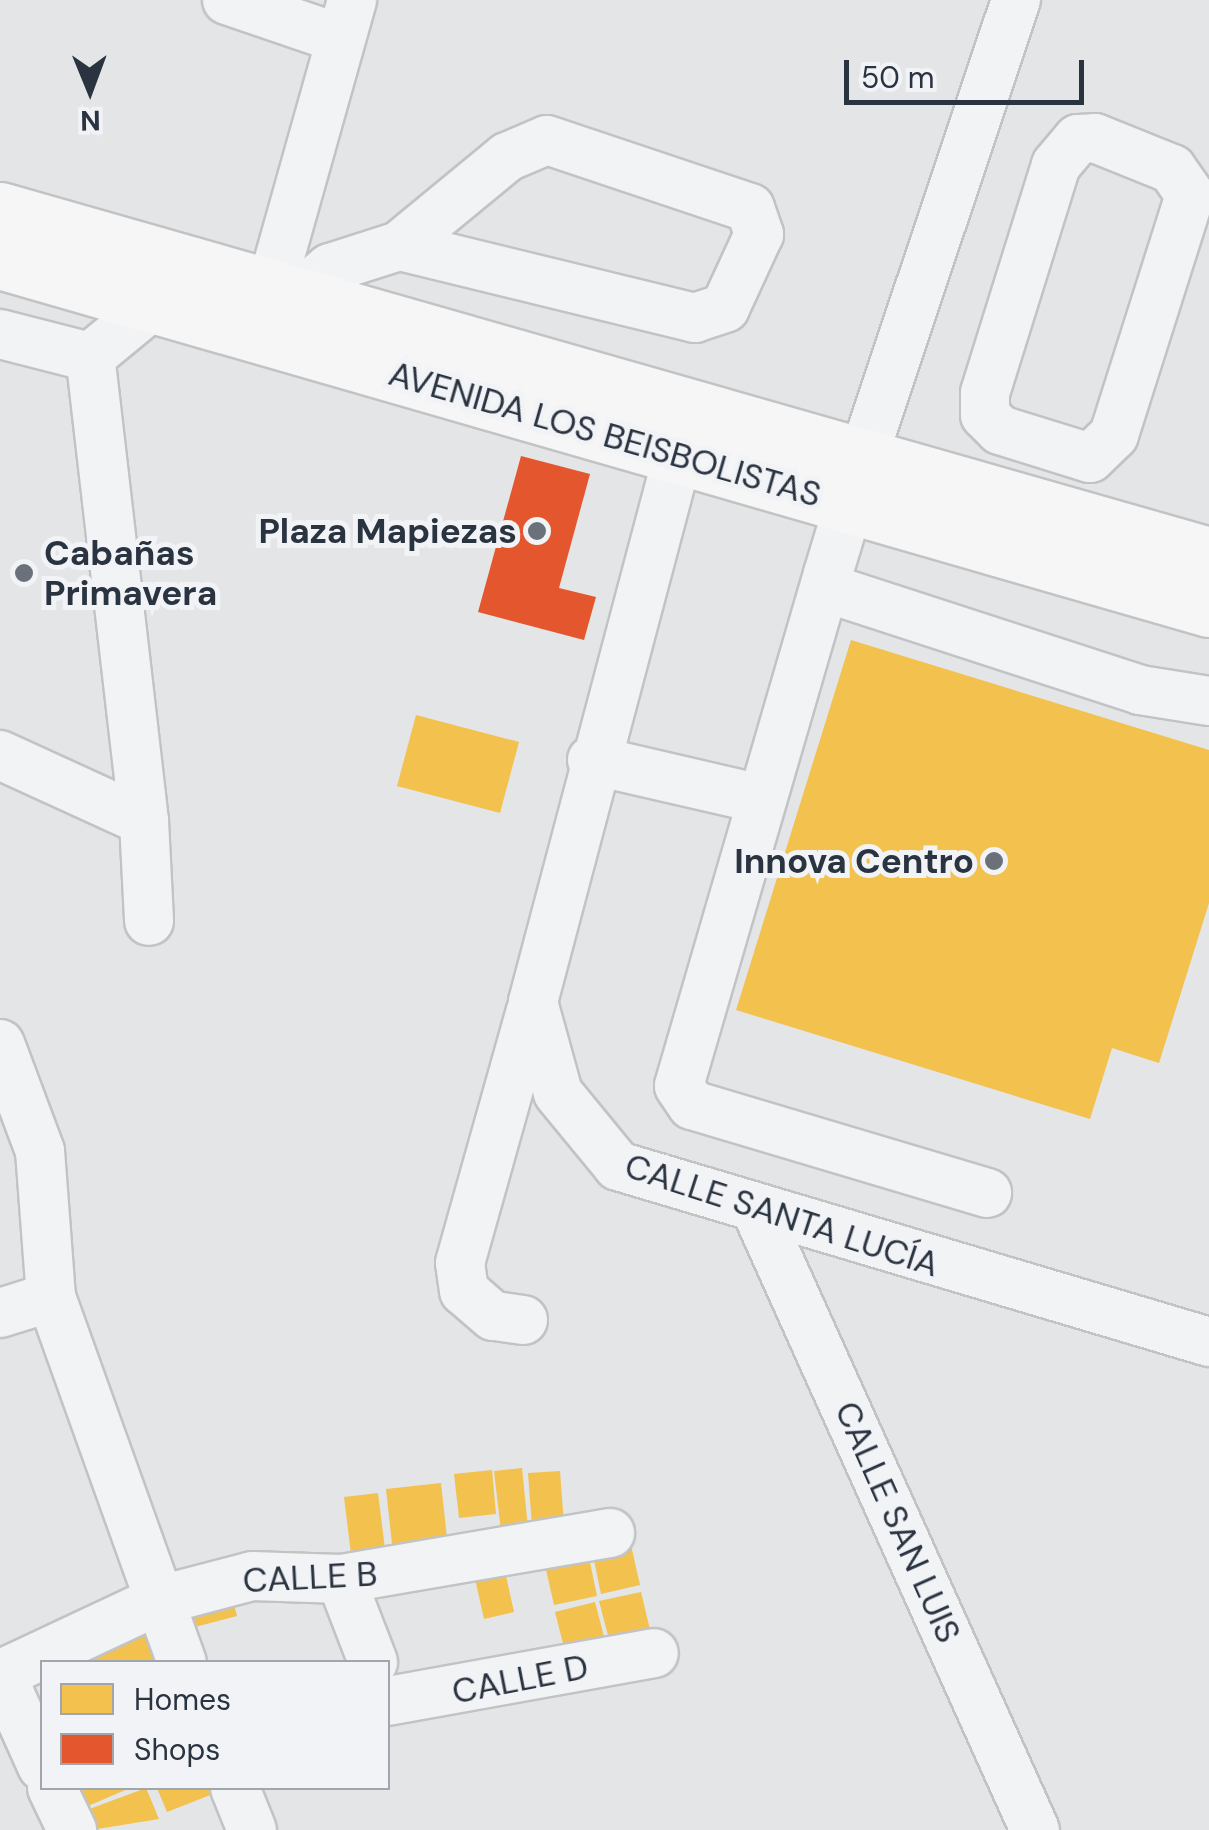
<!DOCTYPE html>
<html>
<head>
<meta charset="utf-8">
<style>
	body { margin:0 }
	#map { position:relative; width:1209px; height:1830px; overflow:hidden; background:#e3e5e7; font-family:"DM Sans",sans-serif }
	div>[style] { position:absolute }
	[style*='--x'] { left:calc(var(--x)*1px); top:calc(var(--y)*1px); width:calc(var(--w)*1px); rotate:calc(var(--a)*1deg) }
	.homes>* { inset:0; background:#f2c14e }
	.shops>* { inset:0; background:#e4572e }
	.roads { filter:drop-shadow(2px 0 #c1c3c5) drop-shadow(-2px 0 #c1c3c5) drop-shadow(0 2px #c1c3c5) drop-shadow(0 -2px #c1c3c5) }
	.minor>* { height:48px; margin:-24px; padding:0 24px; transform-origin:24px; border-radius:24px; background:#f2f3f4 }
	.major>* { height:55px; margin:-27.5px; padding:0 27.5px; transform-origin:27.5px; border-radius:27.5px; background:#f6f6f6 }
	.dots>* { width:28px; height:28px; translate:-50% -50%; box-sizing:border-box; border:5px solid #f1f3f6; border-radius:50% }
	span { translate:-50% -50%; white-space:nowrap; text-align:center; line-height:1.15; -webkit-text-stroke:10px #f1f3f6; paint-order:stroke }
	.street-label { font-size:35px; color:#2a3340 }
	.poi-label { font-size:35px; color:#2a3340; font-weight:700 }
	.right { translate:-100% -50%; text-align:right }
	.left { translate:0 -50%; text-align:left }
	.legend { position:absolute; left:40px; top:1660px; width:350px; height:130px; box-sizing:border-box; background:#f1f3f6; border:2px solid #a1a6ad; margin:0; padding:12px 18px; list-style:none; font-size:30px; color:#2a3340 }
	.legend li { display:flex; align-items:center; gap:20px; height:50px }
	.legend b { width:50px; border:2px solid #a1a6ad }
	.north { position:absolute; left:40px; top:40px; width:100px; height:100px; -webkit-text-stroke:8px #f1f3f6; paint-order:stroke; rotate:179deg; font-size:28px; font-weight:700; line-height:40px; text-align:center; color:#2a3340 }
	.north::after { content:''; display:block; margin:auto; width:35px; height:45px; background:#2a3340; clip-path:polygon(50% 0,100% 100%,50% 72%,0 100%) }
	.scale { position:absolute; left:844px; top:60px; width:240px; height:45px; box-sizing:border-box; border:5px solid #2a3340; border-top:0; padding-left:12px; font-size:30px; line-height:35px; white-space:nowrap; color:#2a3340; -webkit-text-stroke:8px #f1f3f6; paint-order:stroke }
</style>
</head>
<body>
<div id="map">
	<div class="homes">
		<i style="clip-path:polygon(851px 640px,1209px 750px,1209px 903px,1159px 1063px,1112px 1048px,1090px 1119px,736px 1010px)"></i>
		<i style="clip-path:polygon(416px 715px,519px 742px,500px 813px,397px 786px)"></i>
		<i style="clip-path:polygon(522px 1468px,528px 1528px,501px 1531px,494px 1471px)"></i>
		<i style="clip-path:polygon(492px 1470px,496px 1514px,459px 1518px,454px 1474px)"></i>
		<i style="clip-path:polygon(560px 1471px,564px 1524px,532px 1526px,528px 1473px)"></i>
		<i style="clip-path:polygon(441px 1483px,447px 1538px,392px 1544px,386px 1489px)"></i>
		<i style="clip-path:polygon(378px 1493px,385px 1549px,351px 1554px,344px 1497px)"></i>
		<i style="clip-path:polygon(628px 1532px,640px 1585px,601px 1594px,590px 1541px)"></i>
		<i style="clip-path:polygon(586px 1543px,597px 1596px,554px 1605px,542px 1552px)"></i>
		<i style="clip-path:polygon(502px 1558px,514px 1612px,484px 1619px,472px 1565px)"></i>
		<i style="clip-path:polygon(229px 1585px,237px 1616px,195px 1627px,186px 1597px)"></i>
		<i style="clip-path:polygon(641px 1592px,652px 1638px,611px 1647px,599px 1601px)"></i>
		<i style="clip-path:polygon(595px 1602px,607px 1648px,567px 1659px,555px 1612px)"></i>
		<i style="clip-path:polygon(156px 1619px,171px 1662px,94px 1662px,88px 1649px)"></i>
		<i style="clip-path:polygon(71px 1788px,130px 1788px,81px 1809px)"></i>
		<i style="clip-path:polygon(146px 1788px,159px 1819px,91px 1830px,84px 1811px)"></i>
		<i style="clip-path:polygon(157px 1788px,228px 1788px,167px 1812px)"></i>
	</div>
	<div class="shops">
		<i style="clip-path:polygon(521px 456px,590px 474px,559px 588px,596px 597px,584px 640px,478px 612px)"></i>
	</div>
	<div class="roads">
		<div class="minor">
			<i style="--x:227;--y:0;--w:120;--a:18.9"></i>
			<i style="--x:1016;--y:0;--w:483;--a:108.5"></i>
			<i style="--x:863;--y:458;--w:121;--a:106.8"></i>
			<i style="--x:828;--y:574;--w:17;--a:73"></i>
			<i style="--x:833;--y:590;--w:323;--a:18"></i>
			<i style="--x:1140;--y:690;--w:70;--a:9.1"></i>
			<i style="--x:1095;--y:138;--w:83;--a:21.9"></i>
			<i style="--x:1172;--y:169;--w:32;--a:55"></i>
			<i style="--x:1190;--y:195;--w:252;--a:107.6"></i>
			<i style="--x:1114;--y:435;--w:33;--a:136"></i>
			<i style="--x:1090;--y:458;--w:94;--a:-162.7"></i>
			<i style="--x:1000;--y:430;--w:21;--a:-135"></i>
			<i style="--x:985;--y:415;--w:22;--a:-90"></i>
			<i style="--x:985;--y:393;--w:239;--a:-72.7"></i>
			<i style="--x:1056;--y:165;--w:34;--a:-50"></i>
			<i style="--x:1078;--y:139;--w:17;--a:-3"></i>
			<i style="--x:295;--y:298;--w:46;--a:-40.6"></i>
			<i style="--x:330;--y:268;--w:72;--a:-17.7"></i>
			<i style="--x:399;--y:246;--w:140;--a:-39.5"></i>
			<i style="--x:507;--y:157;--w:43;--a:-23"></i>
			<i style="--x:547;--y:140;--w:214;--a:18.5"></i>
			<i style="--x:750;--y:208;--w:28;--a:71"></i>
			<i style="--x:759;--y:234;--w:81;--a:114.7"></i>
			<i style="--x:725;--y:308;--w:32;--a:162"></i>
			<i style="--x:695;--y:318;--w:305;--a:-166.3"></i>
			<i style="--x:261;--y:324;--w:337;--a:-74.3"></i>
			<i style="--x:0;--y:334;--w:93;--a:14.3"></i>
			<i style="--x:678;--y:455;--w:566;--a:104.85"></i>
			<i style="--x:533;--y:1002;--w:94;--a:74.6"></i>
			<i style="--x:558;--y:1093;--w:94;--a:50.6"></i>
			<i style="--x:618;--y:1166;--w:617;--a:16.58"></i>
			<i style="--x:828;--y:574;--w:533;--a:106.23"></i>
			<i style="--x:679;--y:1086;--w:23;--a:56"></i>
			<i style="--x:692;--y:1105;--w:308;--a:16.6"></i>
			<i style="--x:0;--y:755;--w:158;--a:24.6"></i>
			<i style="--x:144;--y:821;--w:467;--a:-96.6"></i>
			<i style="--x:90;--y:357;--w:82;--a:-39.5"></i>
			<i style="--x:592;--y:760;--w:173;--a:13"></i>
			<i style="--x:144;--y:821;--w:100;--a:87.1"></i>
			<i style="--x:0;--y:1044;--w:114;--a:69.5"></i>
			<i style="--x:40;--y:1151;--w:146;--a:85.7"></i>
			<i style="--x:51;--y:1297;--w:388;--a:70.3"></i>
			<i style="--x:758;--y:1214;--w:675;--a:65.79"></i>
			<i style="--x:0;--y:1313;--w:53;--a:-17.4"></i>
			<i style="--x:523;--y:1320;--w:30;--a:-172"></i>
			<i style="--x:493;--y:1316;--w:38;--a:-139"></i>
			<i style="--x:464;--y:1291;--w:28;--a:-98"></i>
			<i style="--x:460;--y:1263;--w:262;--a:-74.3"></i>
			<i style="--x:341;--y:1579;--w:89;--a:68.9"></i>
			<i style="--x:388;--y:1701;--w:270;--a:-10.2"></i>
			<i style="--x:42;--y:1766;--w:83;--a:-114.1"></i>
			<i style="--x:8;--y:1690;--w:20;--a:-84"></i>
			<i style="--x:10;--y:1670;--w:162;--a:-25.1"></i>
			<i style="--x:157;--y:1601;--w:98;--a:-14.7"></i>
			<i style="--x:252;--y:1576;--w:89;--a:1.9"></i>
			<i style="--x:341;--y:1579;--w:273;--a:-9.7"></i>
			<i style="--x:52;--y:1788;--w:47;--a:64.5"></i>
			<i style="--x:235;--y:1788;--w:45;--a:68"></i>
		</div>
		<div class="major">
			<i style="--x:0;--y:210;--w:1257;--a:15.93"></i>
			<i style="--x:0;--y:261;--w:1258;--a:16.06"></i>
		</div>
	</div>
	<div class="dots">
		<i style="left:537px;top:531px;background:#6b717a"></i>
		<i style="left:24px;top:573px;background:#6b717a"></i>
		<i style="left:994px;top:861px;background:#6b717a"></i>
	</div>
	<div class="street-label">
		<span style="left:605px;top:434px;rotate:16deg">AVENIDA LOS BEISBOLISTAS</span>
		<span style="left:782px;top:1215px;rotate:18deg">CALLE SANTA LUCÍA</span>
		<span style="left:898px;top:1522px;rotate:66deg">CALLE SAN LUIS</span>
		<span style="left:310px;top:1577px;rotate:-3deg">CALLE B</span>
		<span style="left:520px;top:1679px;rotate:-11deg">CALLE D</span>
	</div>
	<div class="poi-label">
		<span class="right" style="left:517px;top:531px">Plaza Mapiezas</span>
		<span class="left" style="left:44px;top:573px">Cabañas<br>Primavera</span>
		<span class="right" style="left:974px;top:861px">Innova Centro</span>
	</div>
	<ul class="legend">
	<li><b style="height:28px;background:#f2c14e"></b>Homes</li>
	<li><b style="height:28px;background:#e4572e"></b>Shops</li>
	</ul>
	<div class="north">N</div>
	<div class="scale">50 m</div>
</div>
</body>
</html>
